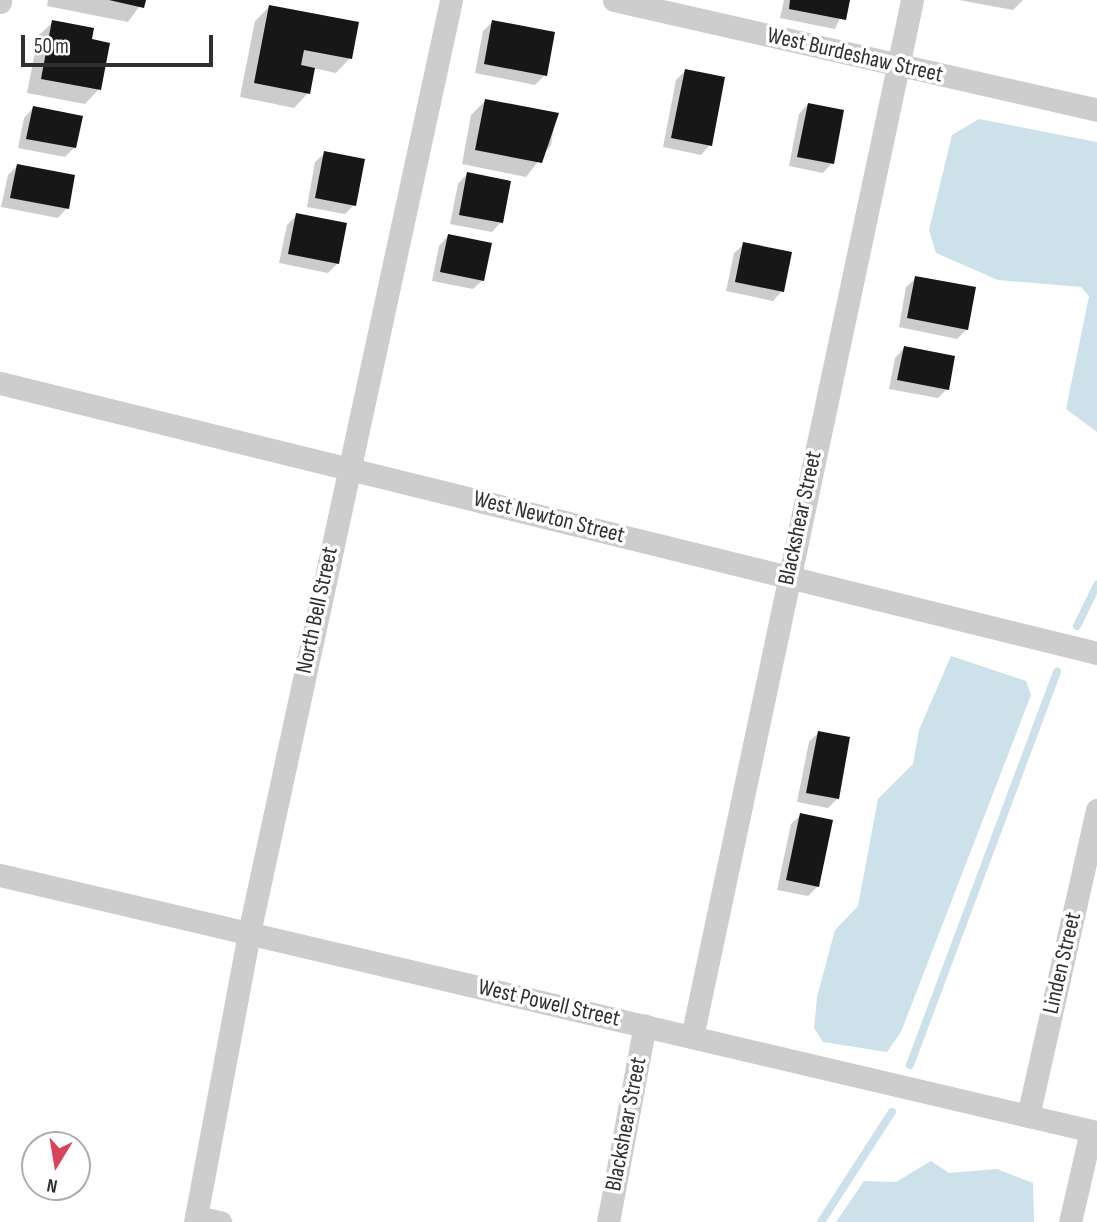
<!DOCTYPE html>
<html>
<head>
<meta charset="utf-8">
<style>
	body { margin:0 }
	#map { position:relative; width:1097px; height:1222px; overflow:hidden; background:#fff; font-family:"Sofia Sans Condensed",sans-serif }
	div>[style] { position:absolute }
	[style*='--x'] { left:calc(var(--x)*1px); top:calc(var(--y)*1px); width:calc(var(--w)*1px); rotate:calc(var(--a)*1deg) }
	.water>* { inset:0; background:#cde1ea }
	.shadow>* { inset:0; background:#0003 }
	.stream>* { height:8px; margin:-4px; padding:0 4px; transform-origin:4px; border-radius:4px; background:#cde1ea }
	.building>* { inset:0; background:#171717 }
	.minor>* { height:23px; margin:-11.5px; padding:0 11.5px; transform-origin:11.5px; border-radius:11.5px; background:#cdcdcd }
	span { translate:-50% -50%; white-space:nowrap; text-align:center; line-height:1.15; -webkit-text-stroke:7px #fff; paint-order:stroke }
	.street-label { font-size:23px; color:#303030 }
	.north { position:absolute; left:21px; top:1131px; width:70px; height:70px; box-sizing:border-box; background:#fff; border:2px solid #acacac; border-radius:50%; rotate:191deg; font-size:19px; font-weight:700; line-height:28px; text-align:center; color:#303030 }
	.north::after { content:''; display:block; margin:auto; width:24px; height:32px; background:#d7425c; clip-path:polygon(50% 0,100% 100%,50% 72%,0 100%) }
	.scale { position:absolute; left:21px; top:35px; width:192px; height:32px; box-sizing:border-box; border:4px solid #303030; border-top:0; padding-left:9px; font-size:21px; line-height:24px; white-space:nowrap; color:#303030; -webkit-text-stroke:5px #fff; paint-order:stroke }
</style>
</head>
<body>
<div id="map">
	<div class="water">
		<i style="clip-path:polygon(979px 119px,1097px 142px,1097px 432px,1066px 409px,1089px 296px,1081px 287px,998px 280px,936px 253px,929px 230px,952px 135px)"></i>
		<i style="clip-path:polygon(951px 656px,1026px 681px,1031px 695px,901px 1032px,887px 1052px,823px 1042px,814px 1028px,817px 997px,835px 930px,858px 906px,878px 799px,913px 764px,919px 730px)"></i>
		<i style="clip-path:polygon(931px 1161px,949px 1173px,997px 1169px,1033px 1183px,1034px 1222px,836px 1222px,864px 1181px,896px 1182px)"></i>
	</div>
	<div class="shadow">
		<i style="clip-path:polygon(48px 0,144px 0,128px 22px,47px 6px)"></i>
		<i style="clip-path:polygon(784px 0,848px 0,835px 29px,780px 18px)"></i>
		<i style="clip-path:polygon(959px 0,1023px 0,1013px 10px)"></i>
		<i style="clip-path:polygon(269px 7px,350px 58px,336px 73px,313px 68px,308px 93px,294px 108px,240px 97px,255px 21px)"></i>
		<i style="clip-path:polygon(493px 21px,545px 75px,535px 85px,475px 73px,483px 31px)"></i>
		<i style="clip-path:polygon(53px 22px,90px 41px,99px 89px,85px 104px,27px 93px,38px 36px)"></i>
		<i style="clip-path:polygon(685px 71px,710px 145px,701px 155px,663px 147px,676px 80px)"></i>
		<i style="clip-path:polygon(485px 101px,556px 114px,551px 145px,526px 177px,462px 164px,471px 115px)"></i>
		<i style="clip-path:polygon(808px 104px,832px 163px,823px 173px,789px 166px,799px 114px)"></i>
		<i style="clip-path:polygon(33px 108px,75px 147px,65px 157px,18px 148px,24px 118px)"></i>
		<i style="clip-path:polygon(325px 153px,354px 205px,345px 214px,307px 207px,315px 162px)"></i>
		<i style="clip-path:polygon(17px 166px,67px 208px,58px 218px,1px 207px,8px 175px)"></i>
		<i style="clip-path:polygon(467px 174px,501px 222px,492px 232px,450px 224px,458px 184px)"></i>
		<i style="clip-path:polygon(297px 215px,338px 263px,328px 273px,279px 263px,287px 225px)"></i>
		<i style="clip-path:polygon(448px 236px,483px 280px,473px 289px,432px 281px,439px 246px)"></i>
		<i style="clip-path:polygon(744px 244px,782px 291px,773px 301px,726px 291px,734px 253px)"></i>
		<i style="clip-path:polygon(916px 278px,967px 329px,957px 339px,899px 327px,906px 287px)"></i>
		<i style="clip-path:polygon(904px 348px,947px 389px,938px 398px,889px 389px,895px 358px)"></i>
		<i style="clip-path:polygon(818px 733px,838px 798px,828px 808px,797px 802px,809px 742px)"></i>
		<i style="clip-path:polygon(801px 815px,817px 887px,808px 896px,777px 890px,791px 824px)"></i>
	</div>
	<div class="stream">
		<i style="--x:1077;--y:626;--w:46;--a:-64"></i>
		<i style="--x:910;--y:1065;--w:420;--a:-69.5"></i>
		<i style="--x:821;--y:1222;--w:131;--a:-57.2"></i>
	</div>
	<div class="building">
		<i style="clip-path:polygon(109px 0,146px 0,144px 8px)"></i>
		<i style="clip-path:polygon(790px 0,850px 0,846px 20px,789px 9px)"></i>
		<i style="clip-path:polygon(269px 5px,359px 22px,352px 59px,304px 50px,301px 65px,315px 68px,310px 94px,254px 83px)"></i>
		<i style="clip-path:polygon(52px 20px,94px 28px,92px 39px,110px 43px,101px 90px,41px 79px)"></i>
		<i style="clip-path:polygon(492px 20px,555px 32px,547px 76px,484px 64px)"></i>
		<i style="clip-path:polygon(685px 69px,725px 77px,712px 146px,671px 138px)"></i>
		<i style="clip-path:polygon(485px 99px,559px 113px,542px 163px,475px 150px)"></i>
		<i style="clip-path:polygon(808px 103px,844px 110px,834px 164px,797px 157px)"></i>
		<i style="clip-path:polygon(33px 106px,83px 116px,76px 148px,26px 139px)"></i>
		<i style="clip-path:polygon(324px 151px,365px 159px,356px 206px,315px 198px)"></i>
		<i style="clip-path:polygon(17px 164px,75px 175px,69px 209px,10px 198px)"></i>
		<i style="clip-path:polygon(467px 172px,511px 181px,503px 223px,459px 215px)"></i>
		<i style="clip-path:polygon(296px 213px,347px 223px,339px 264px,288px 254px)"></i>
		<i style="clip-path:polygon(448px 234px,492px 243px,484px 281px,440px 272px)"></i>
		<i style="clip-path:polygon(743px 242px,792px 252px,784px 292px,735px 282px)"></i>
		<i style="clip-path:polygon(915px 276px,976px 287px,968px 330px,907px 318px)"></i>
		<i style="clip-path:polygon(904px 346px,955px 356px,949px 390px,897px 380px)"></i>
		<i style="clip-path:polygon(818px 731px,850px 737px,839px 799px,806px 793px)"></i>
		<i style="clip-path:polygon(800px 813px,833px 820px,819px 887px,786px 880px)"></i>
	</div>
	<div class="minor">
		<i style="--x:614;--y:0;--w:495;--a:12.8"></i>
		<i style="--x:0;--y:2;--w:2;--a:-90"></i>
		<i style="--x:0;--y:383;--w:1130;--a:13.83"></i>
		<i style="--x:0;--y:875;--w:1127;--a:13.19"></i>
		<i style="--x:692;--y:1037;--w:1060;--a:-78.02"></i>
		<i style="--x:1028;--y:1116;--w:314;--a:-77.3"></i>
		<i style="--x:196;--y:1217;--w:25;--a:12"></i>
		<i style="--x:195;--y:1222;--w:294;--a:-79.4"></i>
		<i style="--x:249;--y:933;--w:955;--a:-77.78"></i>
		<i style="--x:608;--y:1222;--w:200;--a:-79.4"></i>
		<i style="--x:1070;--y:1222;--w:93;--a:-77"></i>
	</div>
	<div class="street-label">
		<span style="left:855px;top:55px;rotate:13deg">West Burdeshaw Street</span>
		<span style="left:549px;top:517px;rotate:14deg">West Newton Street</span>
		<span style="left:800px;top:518px;rotate:-78deg">Blackshear Street</span>
		<span style="left:317px;top:610px;rotate:-78deg">North Bell Street</span>
		<span style="left:1062px;top:963px;rotate:-77deg">Linden Street</span>
		<span style="left:549px;top:1003px;rotate:13deg">West Powell Street</span>
		<span style="left:626px;top:1124px;rotate:-79deg">Blackshear Street</span>
	</div>
	<div class="north">N</div>
	<div class="scale">50 m</div>
</div>
</body>
</html>
